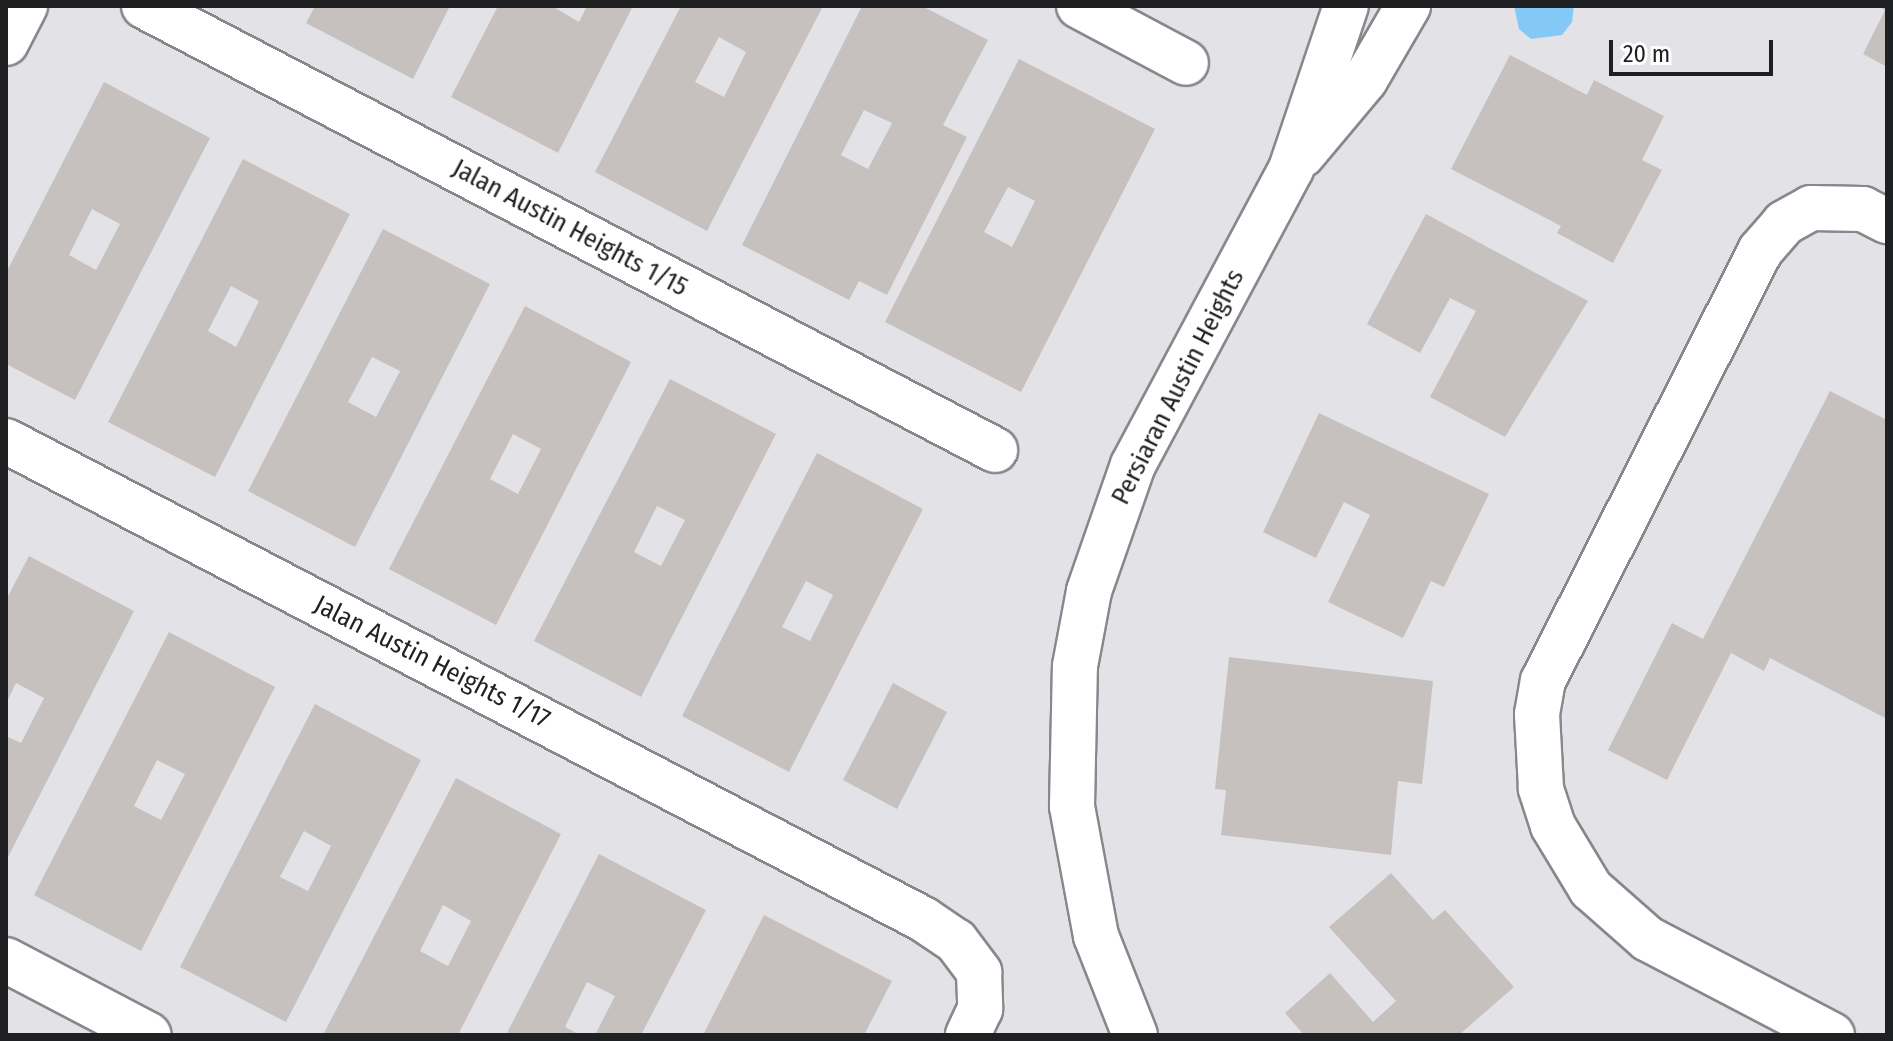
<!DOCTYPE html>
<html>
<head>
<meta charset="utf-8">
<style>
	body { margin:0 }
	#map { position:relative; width:1893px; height:1041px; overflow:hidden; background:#e3e3e7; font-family:"Fira Sans Condensed",sans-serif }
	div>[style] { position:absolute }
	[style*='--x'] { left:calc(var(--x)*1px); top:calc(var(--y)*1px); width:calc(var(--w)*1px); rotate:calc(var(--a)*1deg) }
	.water>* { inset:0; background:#84c9f5 }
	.building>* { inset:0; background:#c6c1bf }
	.roads { filter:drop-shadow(2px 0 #87888c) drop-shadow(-2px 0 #87888c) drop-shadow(0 2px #87888c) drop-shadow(0 -2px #87888c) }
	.minor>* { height:44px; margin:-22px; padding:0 22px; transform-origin:22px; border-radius:22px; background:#fff }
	span { translate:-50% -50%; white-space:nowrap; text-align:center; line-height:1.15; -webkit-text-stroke:8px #fff; paint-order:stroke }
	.street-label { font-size:26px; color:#1f2021 }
	.frame { position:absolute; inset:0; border:8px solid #1f2021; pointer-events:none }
	.scale { position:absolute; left:1609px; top:40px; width:164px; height:36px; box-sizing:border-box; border:4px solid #1f2021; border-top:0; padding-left:10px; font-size:24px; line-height:28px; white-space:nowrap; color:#1f2021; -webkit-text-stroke:6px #fff; paint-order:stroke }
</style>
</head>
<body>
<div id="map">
	<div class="water">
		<i style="clip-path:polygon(1514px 6px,1574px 6px,1572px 22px,1562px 35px,1531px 39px,1519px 29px)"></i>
	</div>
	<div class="building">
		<i style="clip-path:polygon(315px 6px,450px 6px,413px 79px,306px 23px)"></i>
		<i style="clip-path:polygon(498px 6px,552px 6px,579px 22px,587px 6px,633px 6px,558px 153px,451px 97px)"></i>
		<i style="clip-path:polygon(evenodd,681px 6px,823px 6px,707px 231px,595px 172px,681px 6px,719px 37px,746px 52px,724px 97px,695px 82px,719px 37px)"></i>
		<i style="clip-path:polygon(evenodd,862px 6px,922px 6px,988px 40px,943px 125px,967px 137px,887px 295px,859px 281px,849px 300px,742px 245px,862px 6px,864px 110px,892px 123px,868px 169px,841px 155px,864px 110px)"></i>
		<i style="clip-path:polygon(1878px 6px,1887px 6px,1887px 67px,1863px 54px,1885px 10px)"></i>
		<i style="clip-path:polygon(1510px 55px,1587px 95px,1594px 80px,1664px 116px,1642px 160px,1662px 170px,1613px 263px,1557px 233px,1561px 226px,1451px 169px)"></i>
		<i style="clip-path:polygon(evenodd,1019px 59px,1155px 129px,1021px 392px,885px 322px,1019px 59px,1008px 187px,1035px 201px,1012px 247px,984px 232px,1008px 187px)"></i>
		<i style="clip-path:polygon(evenodd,104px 82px,210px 138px,75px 400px,6px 364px,6px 273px,104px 82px,92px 209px,120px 224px,96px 270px,69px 255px,92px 209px)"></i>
		<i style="clip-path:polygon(evenodd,243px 159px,350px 214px,215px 477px,108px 422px,243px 159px,231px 286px,259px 301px,236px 347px,208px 331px,231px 286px)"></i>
		<i style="clip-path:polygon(1426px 214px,1588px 301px,1505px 437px,1430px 397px,1476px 311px,1450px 298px,1420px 353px,1367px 324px)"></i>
		<i style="clip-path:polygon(evenodd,383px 229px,490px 284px,355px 547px,248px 491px,383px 229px,372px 357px,400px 371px,376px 417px,348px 402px,372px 357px)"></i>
		<i style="clip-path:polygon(evenodd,525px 306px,631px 362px,496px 625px,389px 569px,525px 306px,513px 434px,541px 449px,518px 494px,490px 479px,513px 434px)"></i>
		<i style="clip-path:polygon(evenodd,670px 379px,776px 434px,641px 697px,534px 641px,670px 379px,657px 506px,685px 520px,661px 566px,634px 552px,657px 506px)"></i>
		<i style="clip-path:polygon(1830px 391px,1887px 420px,1887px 719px,1770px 658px,1764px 671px,1731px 653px,1667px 780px,1608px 750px,1672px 623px,1703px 639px)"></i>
		<i style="clip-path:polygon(1319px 413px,1489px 494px,1444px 587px,1431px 581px,1403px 638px,1328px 602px,1370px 515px,1344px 502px,1316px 558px,1263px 532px)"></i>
		<i style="clip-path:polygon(evenodd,817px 453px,923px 509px,789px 772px,682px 716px,817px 453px,806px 581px,833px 595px,810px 641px,782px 627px,806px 581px)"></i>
		<i style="clip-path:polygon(29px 556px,134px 611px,6px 861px,6px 736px,21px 743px,44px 698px,16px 683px,6px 704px,6px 600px)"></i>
		<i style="clip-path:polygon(evenodd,169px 632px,275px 687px,141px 951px,34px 895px,169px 632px,157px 760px,185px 774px,161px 820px,134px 806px,157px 760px)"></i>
		<i style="clip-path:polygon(1229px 657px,1433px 681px,1422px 784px,1398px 781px,1391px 855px,1221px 835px,1226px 790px,1215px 789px)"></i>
		<i style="clip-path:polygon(893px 683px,947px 712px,897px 809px,843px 780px)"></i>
		<i style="clip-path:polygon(evenodd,315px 704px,421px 760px,286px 1022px,180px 967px,315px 704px,304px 831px,331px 846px,308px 891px,280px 877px,304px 831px)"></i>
		<i style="clip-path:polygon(evenodd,456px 778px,561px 834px,458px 1035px,323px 1035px,456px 778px,443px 905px,471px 921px,448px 966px,420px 951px,443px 905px)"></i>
		<i style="clip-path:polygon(599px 854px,706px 910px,641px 1035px,595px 1035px,615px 996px,587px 982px,565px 1027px,580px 1035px,506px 1035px)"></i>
		<i style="clip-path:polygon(1391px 873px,1433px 920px,1445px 910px,1514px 987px,1459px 1035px,1304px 1035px,1285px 1013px,1330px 973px,1373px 1022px,1396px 1001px,1329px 927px)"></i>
		<i style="clip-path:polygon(764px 915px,892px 981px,864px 1035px,703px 1035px)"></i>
	</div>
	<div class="roads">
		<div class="minor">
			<i style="--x:144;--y:6;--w:960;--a:27.55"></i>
			<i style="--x:1079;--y:6;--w:121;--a:28"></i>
			<i style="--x:6;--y:43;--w:42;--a:-62.8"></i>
			<i style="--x:1302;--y:155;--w:98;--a:-50"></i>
			<i style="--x:1365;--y:80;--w:86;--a:-59.8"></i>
			<i style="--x:6;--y:441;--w:1034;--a:27.53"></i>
			<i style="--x:923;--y:919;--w:40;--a:34"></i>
			<i style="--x:956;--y:941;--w:39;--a:53"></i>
			<i style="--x:979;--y:972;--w:37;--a:88"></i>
			<i style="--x:980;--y:1009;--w:29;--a:115"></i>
			<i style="--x:6;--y:960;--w:161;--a:27.7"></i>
			<i style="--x:1135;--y:1035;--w:106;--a:-111.5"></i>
			<i style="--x:1096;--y:936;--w:132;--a:-100.5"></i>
			<i style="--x:1072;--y:806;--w:140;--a:-88.8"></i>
			<i style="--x:1075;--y:666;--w:76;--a:-79.4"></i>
			<i style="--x:1089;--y:591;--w:133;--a:-70.8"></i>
			<i style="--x:1133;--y:465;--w:336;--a:-61.9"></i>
			<i style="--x:1291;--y:169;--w:172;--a:-71.4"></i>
			<i style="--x:1832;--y:1035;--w:208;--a:-152.4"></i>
			<i style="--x:1648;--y:939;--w:76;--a:-138.7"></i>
			<i style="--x:1591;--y:889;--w:74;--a:-121.1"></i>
			<i style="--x:1553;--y:826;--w:40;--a:-108"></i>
			<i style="--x:1541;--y:788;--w:74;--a:-93.1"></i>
			<i style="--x:1537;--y:714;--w:34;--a:-80"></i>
			<i style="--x:1543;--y:681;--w:482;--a:-63.2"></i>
			<i style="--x:1760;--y:251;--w:37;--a:-49"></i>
			<i style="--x:1784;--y:223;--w:31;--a:-29"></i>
			<i style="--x:1811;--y:208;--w:52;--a:1.1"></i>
			<i style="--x:1863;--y:209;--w:27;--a:27"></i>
		</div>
	</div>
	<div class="street-label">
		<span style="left:570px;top:228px;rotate:28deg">Jalan Austin Heights 1/15</span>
		<span style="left:1178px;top:387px;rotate:-63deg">Persiaran Austin Heights</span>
		<span style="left:432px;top:662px;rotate:27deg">Jalan Austin Heights 1/17</span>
	</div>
	<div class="frame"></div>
	<div class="scale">20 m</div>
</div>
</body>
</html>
